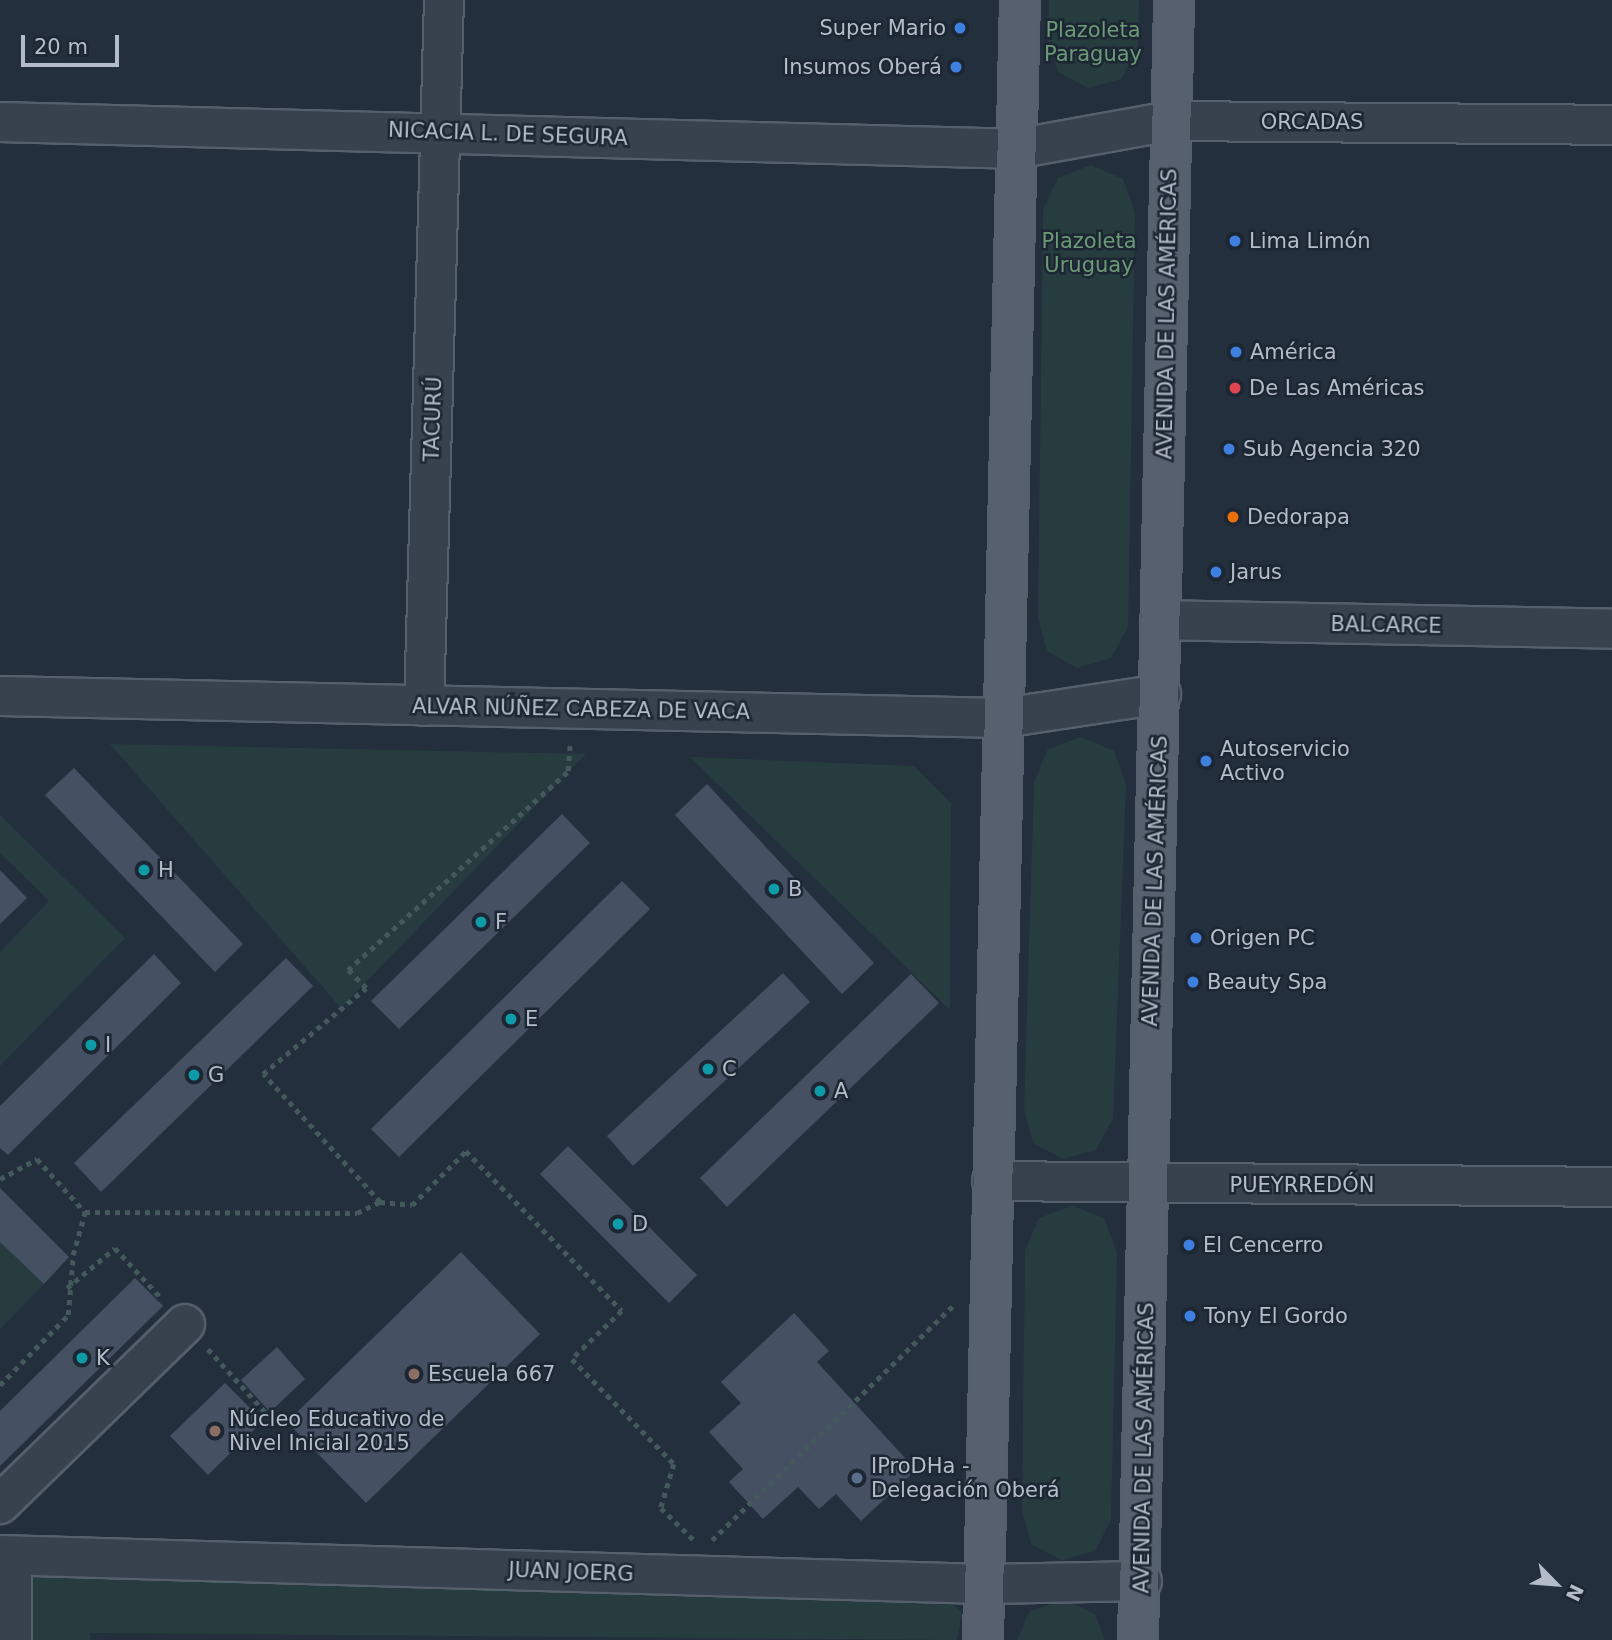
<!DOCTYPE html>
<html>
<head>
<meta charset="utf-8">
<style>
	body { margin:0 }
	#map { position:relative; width:1612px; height:1640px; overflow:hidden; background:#242f3e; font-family:"DejaVu Sans",sans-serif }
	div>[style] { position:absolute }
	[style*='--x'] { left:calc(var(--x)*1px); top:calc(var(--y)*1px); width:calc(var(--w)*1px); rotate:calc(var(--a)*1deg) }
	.green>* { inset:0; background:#263c3f }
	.building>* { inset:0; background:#455162 }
	.path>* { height:4.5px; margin-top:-2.25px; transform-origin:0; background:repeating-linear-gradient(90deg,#44595c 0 5px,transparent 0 10px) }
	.roads { filter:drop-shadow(2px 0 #565f6c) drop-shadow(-2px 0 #565f6c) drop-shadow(0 2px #565f6c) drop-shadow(0 -2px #565f6c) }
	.minor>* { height:38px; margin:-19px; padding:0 19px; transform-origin:19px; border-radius:19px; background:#38414e }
	.major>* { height:38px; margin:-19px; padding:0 19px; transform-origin:19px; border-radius:19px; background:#56606e }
	.dots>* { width:19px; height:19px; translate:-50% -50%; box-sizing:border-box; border:4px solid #1d2633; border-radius:50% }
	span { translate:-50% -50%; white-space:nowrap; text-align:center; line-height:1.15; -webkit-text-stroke:5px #1d2633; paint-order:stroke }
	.poi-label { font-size:21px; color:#b4bcc9 }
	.right { translate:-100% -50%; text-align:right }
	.left { translate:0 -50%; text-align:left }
	.park-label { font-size:21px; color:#6b9a76 }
	.street-label { font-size:21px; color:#b4bcc9 }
	.north { position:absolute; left:1521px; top:1549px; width:70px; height:70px; -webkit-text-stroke:5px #1d2633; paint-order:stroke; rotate:115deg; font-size:19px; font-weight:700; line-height:28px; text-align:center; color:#b4bcc9 }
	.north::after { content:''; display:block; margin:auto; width:24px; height:32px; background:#b4bcc9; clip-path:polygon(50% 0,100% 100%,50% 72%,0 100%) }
	.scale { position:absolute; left:21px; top:35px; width:98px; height:32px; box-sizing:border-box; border:4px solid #b4bcc9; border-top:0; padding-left:9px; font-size:21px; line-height:24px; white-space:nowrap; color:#b4bcc9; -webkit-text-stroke:5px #1d2633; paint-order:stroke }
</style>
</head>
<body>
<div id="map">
	<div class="green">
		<i style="clip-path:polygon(1049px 0,1139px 0,1138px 48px,1121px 79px,1088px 88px,1058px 72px,1048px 39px)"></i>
		<i style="clip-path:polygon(1091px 165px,1123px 179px,1135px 212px,1128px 627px,1111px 658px,1077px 668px,1047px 651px,1038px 618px,1043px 210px,1058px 178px)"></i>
		<i style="clip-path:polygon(1081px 737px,1114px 751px,1126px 784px,1113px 1119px,1096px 1150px,1063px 1159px,1033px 1143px,1024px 1109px,1034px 782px,1048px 749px)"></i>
		<i style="clip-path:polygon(110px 744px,586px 754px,341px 1008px)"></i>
		<i style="clip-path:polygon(690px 757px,914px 766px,951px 803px,950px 1010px)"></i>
		<i style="clip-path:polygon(0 815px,125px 938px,0 1066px,0 952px,49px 901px,0 853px)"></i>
		<i style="clip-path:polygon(1073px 1205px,1104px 1219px,1117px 1252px,1111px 1520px,1095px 1551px,1062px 1560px,1031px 1544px,1022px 1510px,1025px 1250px,1039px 1218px)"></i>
		<i style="clip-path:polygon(0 1242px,44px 1284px,0 1329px)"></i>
		<i style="clip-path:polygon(31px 1570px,941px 1595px,962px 1612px,957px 1640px,90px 1633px,90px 1640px,30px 1640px)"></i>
		<i style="clip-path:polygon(1063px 1599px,1095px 1614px,1105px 1640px,1017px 1640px,1029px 1612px)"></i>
	</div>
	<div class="building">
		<i style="clip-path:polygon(74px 768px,243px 944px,215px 972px,45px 795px)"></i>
		<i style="clip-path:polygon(707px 784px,874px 963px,842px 994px,675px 815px)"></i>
		<i style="clip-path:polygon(562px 814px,590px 843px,399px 1029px,371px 1001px)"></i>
		<i style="clip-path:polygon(0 870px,27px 898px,0 924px)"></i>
		<i style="clip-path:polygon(622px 881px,650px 909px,399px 1157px,371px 1129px)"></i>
		<i style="clip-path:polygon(154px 954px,181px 983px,8px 1155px,0 1148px,0 1106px)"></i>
		<i style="clip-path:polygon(286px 958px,313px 986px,101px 1192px,74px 1163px)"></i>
		<i style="clip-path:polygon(783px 973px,810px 1002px,633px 1166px,607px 1136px)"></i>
		<i style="clip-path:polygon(911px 974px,939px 1003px,727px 1207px,700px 1178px)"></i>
		<i style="clip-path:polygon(568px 1146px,697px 1275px,669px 1303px,540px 1174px)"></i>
		<i style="clip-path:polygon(0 1188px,69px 1257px,44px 1284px,0 1242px)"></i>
		<i style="clip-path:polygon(461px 1252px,540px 1334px,366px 1503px,287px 1422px)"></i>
		<i style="clip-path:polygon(135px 1278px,163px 1306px,0 1466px,0 1411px)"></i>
		<i style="clip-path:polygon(794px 1313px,829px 1351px,817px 1362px,916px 1470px,861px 1521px,836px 1494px,819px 1509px,798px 1487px,763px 1519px,729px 1482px,743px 1469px,709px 1432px,741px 1403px,721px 1382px)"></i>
		<i style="clip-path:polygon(277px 1347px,305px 1379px,270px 1412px,241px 1380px)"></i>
		<i style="clip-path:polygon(225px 1383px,263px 1421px,208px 1475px,170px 1436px)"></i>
	</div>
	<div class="path">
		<i style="--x:0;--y:1179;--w:42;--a:-28.4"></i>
		<i style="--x:37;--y:1159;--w:72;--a:47.8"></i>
		<i style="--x:85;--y:1212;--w:272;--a:0.2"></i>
		<i style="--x:357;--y:1213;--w:25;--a:-26"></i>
		<i style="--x:380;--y:1202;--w:32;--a:5"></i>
		<i style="--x:412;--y:1205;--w:76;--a:-45"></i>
		<i style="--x:466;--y:1151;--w:223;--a:45.7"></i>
		<i style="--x:622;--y:1311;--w:69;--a:136.2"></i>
		<i style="--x:572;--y:1359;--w:146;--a:45.8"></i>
		<i style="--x:674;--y:1464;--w:46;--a:106.5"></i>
		<i style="--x:661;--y:1508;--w:45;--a:44.1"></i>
		<i style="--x:380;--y:1202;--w:173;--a:-132.4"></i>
		<i style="--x:263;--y:1074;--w:134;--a:-39.9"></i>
		<i style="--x:366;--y:988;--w:25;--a:-135"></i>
		<i style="--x:348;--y:970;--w:297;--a:-42.1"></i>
		<i style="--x:568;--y:771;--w:27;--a:-86"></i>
		<i style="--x:67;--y:1288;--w:62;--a:-39.8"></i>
		<i style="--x:115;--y:1248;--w:69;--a:47.3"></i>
		<i style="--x:208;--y:1349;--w:101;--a:47.8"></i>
		<i style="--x:0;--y:1385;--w:98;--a:-45.8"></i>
		<i style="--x:68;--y:1315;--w:60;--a:-85.2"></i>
		<i style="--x:73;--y:1255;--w:45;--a:-74.4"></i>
		<i style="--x:712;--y:1540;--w:337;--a:-44.2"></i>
	</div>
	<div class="roads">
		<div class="minor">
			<i style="--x:0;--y:122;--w:1015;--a:1.52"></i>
			<i style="--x:1015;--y:149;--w:158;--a:-10.2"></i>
			<i style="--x:1171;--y:121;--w:441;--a:0.5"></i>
			<i style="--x:1160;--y:620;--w:452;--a:1.1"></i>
			<i style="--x:0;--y:696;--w:1003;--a:1.26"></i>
			<i style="--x:1003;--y:718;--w:160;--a:-8.6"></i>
			<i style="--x:424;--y:706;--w:706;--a:-88.38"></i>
			<i style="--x:992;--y:1181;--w:620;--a:0.55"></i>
			<i style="--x:0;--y:1504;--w:258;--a:-44.2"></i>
			<i style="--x:0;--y:1555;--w:984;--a:1.69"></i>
			<i style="--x:984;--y:1584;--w:158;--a:-1.1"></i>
			<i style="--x:12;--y:1556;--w:84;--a:90"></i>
		</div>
		<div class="major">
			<i style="--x:983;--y:1640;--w:1640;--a:-88.71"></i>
			<i style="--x:1138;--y:1640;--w:1640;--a:-88.74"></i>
		</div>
	</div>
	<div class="dots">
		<i style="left:960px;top:28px;background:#3f7fe0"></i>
		<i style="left:956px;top:67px;background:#3f7fe0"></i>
		<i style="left:1235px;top:241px;background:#3f7fe0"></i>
		<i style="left:1236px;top:352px;background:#3f7fe0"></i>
		<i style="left:1235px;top:388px;background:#e0444e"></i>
		<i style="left:1229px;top:449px;background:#3f7fe0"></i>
		<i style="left:1233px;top:517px;background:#e8710a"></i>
		<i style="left:1216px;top:572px;background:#3f7fe0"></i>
		<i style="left:1206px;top:761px;background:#3f7fe0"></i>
		<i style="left:144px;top:870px;background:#0f9aa8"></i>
		<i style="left:774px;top:889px;background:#0f9aa8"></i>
		<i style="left:481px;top:922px;background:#0f9aa8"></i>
		<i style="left:1196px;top:938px;background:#3f7fe0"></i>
		<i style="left:1193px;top:982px;background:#3f7fe0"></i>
		<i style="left:511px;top:1019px;background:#0f9aa8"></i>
		<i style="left:91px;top:1045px;background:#0f9aa8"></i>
		<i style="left:708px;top:1069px;background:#0f9aa8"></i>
		<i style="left:194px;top:1075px;background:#0f9aa8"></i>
		<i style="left:820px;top:1091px;background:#0f9aa8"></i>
		<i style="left:618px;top:1224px;background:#0f9aa8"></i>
		<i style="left:1189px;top:1245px;background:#3f7fe0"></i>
		<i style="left:1190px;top:1316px;background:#3f7fe0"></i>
		<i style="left:82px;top:1358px;background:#0f9aa8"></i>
		<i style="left:414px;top:1374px;background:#8d6e63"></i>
		<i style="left:215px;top:1431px;background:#8d6e63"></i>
		<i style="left:857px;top:1478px;background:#5c6f8a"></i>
	</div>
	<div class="poi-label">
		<span class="right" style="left:946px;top:28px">Super Mario</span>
		<span class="right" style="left:942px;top:67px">Insumos Oberá</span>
		<span class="left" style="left:1249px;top:241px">Lima Limón</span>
		<span class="left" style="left:1250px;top:352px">América</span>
		<span class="left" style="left:1249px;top:388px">De Las Américas</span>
		<span class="left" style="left:1243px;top:449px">Sub Agencia 320</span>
		<span class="left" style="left:1247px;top:517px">Dedorapa</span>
		<span class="left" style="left:1230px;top:572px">Jarus</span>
		<span class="left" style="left:1220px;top:761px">Autoservicio<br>Activo</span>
		<span class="left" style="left:158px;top:870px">H</span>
		<span class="left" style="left:788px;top:889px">B</span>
		<span class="left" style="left:495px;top:922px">F</span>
		<span class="left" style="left:1210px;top:938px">Origen PC</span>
		<span class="left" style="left:1207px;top:982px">Beauty Spa</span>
		<span class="left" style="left:525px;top:1019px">E</span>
		<span class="left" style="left:105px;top:1045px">I</span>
		<span class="left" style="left:722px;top:1069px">C</span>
		<span class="left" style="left:208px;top:1075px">G</span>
		<span class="left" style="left:834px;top:1091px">A</span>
		<span class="left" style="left:632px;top:1224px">D</span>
		<span class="left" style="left:1203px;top:1245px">El Cencerro</span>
		<span class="left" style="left:1204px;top:1316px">Tony El Gordo</span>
		<span class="left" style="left:96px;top:1358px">K</span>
		<span class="left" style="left:428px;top:1374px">Escuela 667</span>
		<span class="left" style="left:229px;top:1431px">Núcleo Educativo de<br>Nivel Inicial 2015</span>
		<span class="left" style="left:871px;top:1478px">IProDHa -<br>Delegación Oberá</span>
	</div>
	<div class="park-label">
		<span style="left:1093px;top:42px">Plazoleta<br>Paraguay</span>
		<span style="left:1089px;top:253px">Plazoleta<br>Uruguay</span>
	</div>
	<div class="street-label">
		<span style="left:1312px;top:122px">ORCADAS</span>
		<span style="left:508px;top:134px;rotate:2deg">NICACIA L. DE SEGURA</span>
		<span style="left:1167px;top:314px;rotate:-89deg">AVENIDA DE LAS AMÉRICAS</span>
		<span style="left:433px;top:419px;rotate:-88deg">TACURÚ</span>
		<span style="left:1386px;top:625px;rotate:1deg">BALCARCE</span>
		<span style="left:581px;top:709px;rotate:1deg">ALVAR NÚÑEZ CABEZA DE VACA</span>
		<span style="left:1155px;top:881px;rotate:-88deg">AVENIDA DE LAS AMÉRICAS</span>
		<span style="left:1302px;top:1185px">PUEYRREDÓN</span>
		<span style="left:1144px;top:1448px;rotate:-89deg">AVENIDA DE LAS AMÉRICAS</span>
		<span style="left:571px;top:1572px;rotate:2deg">JUAN JOERG</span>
	</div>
	<div class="north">N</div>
	<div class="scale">20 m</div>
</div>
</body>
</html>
